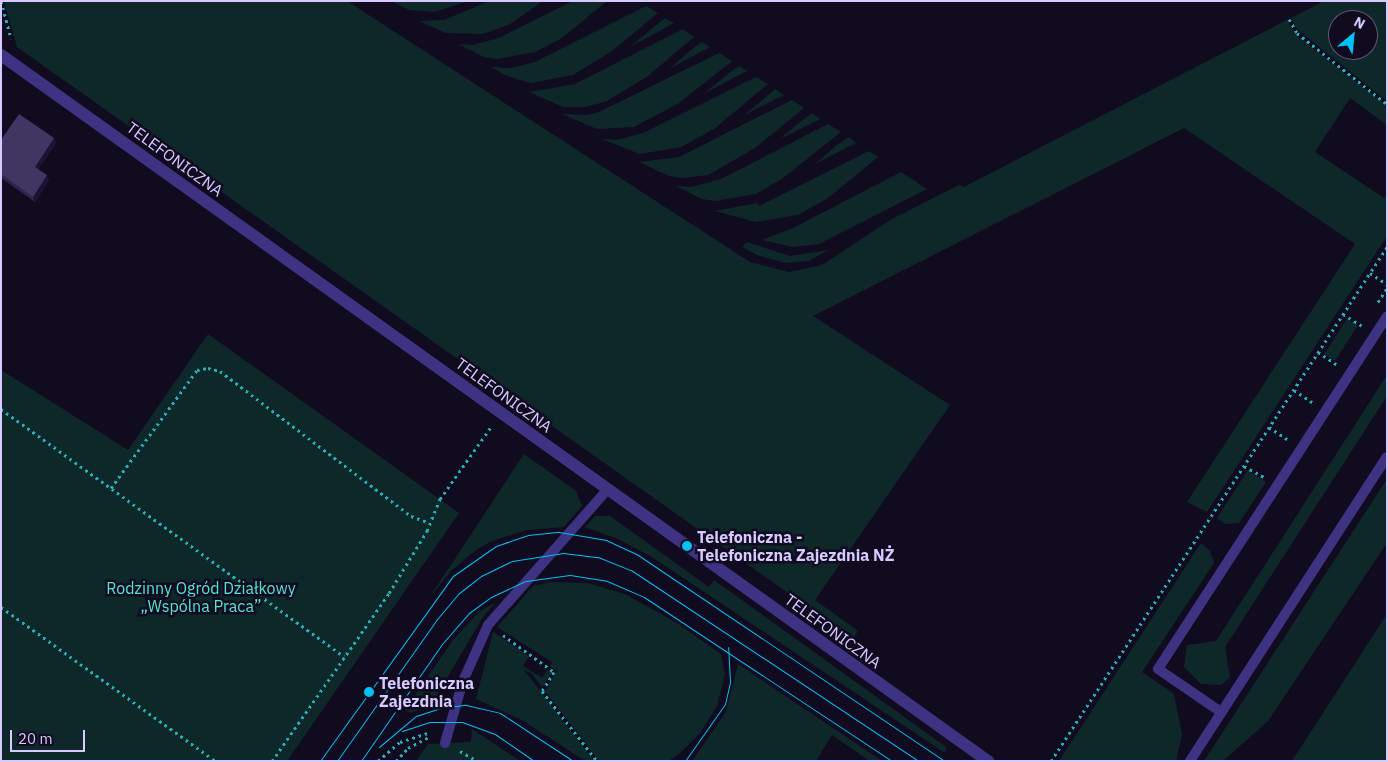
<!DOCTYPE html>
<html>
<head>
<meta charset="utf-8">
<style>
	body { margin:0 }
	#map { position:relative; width:1388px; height:762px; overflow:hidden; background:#110b20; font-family:"IBM Plex Sans",sans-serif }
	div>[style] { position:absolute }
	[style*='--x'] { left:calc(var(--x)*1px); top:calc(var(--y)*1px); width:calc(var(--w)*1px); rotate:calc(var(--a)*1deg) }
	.green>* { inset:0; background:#0e282a }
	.path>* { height:3px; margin-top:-1.5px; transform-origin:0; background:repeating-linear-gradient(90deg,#24b1b8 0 2.5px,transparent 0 6.5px) }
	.service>* { height:10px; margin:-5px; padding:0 5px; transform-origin:5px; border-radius:5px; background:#3e3282 }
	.tertiary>* { height:12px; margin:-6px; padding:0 6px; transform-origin:6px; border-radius:6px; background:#3e3282 }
	.tram>* { height:1px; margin:-0.5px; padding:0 0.5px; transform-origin:0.5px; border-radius:0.5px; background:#00c2f5 }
	.wall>* { inset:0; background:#30234f }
	.shaded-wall>* { inset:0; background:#1c1234 }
	.building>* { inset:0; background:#413562 }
	.dots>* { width:14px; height:14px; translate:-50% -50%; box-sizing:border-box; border:2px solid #110b20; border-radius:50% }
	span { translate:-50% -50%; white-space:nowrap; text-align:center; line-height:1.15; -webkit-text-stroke:5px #110b20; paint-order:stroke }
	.street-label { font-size:16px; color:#d6caff }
	.poi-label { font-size:16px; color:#d6caff; font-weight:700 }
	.left { translate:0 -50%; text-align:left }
	.park-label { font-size:16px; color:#4de7d1 }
	.frame { position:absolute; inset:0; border:2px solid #d6caff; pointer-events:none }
	.north { position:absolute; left:1328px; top:10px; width:50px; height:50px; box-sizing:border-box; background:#110b20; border:1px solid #605779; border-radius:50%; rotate:28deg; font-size:14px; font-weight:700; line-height:20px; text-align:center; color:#d6caff }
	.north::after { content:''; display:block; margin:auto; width:18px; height:22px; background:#00c2f5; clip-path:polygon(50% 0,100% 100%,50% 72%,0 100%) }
	.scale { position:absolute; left:10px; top:730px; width:75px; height:22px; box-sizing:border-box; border:2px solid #d6caff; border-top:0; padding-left:6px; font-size:15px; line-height:18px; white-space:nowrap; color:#d6caff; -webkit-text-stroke:4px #110b20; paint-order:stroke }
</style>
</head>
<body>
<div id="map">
	<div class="green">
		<i style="clip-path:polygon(4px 1px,347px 1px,750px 262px,789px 272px,822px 265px,892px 219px,959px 185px,964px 187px,1287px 20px,1296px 35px,1387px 106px,1387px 125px,1350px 98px,1315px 152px,1384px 198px,1387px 195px,1387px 236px,1207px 512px,1187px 502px,1355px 244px,1184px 128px,813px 316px,950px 405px,815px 600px,858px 631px,853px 639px,17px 47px)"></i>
		<i style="clip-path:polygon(391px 1px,469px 1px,434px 12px,409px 10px)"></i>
		<i style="clip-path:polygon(489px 1px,543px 1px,510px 24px,483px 34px,446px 33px,419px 21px,444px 20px)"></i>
		<i style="clip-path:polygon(573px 1px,607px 1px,562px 38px,535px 52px,497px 59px,484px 57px,458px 44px,472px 45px,499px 38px)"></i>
		<i style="clip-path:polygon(evenodd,1324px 1px,1387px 1px,1387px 101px,1297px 29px,1291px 18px,1324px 1px,1338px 20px,1368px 20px,1368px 50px,1338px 50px,1338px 20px)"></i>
		<i style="clip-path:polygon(646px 6px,658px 13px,612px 51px,573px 75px,531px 83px,507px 76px,491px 67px,511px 68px,535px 62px)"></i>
		<i style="clip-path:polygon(665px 18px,674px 23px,630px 47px,655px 26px)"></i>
		<i style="clip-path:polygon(683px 29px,694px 37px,648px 76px,607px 101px,586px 107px,563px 107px,529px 92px,575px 84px)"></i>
		<i style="clip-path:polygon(702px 42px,710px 47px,669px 69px,691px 50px)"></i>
		<i style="clip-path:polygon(719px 53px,732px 61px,679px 103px,634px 127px,597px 129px,562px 114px,587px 115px,599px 112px)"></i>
		<i style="clip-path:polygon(739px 66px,747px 71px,705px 93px,729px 73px)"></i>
		<i style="clip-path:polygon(756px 77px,768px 84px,714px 129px,681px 147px,640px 154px,602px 139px,617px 140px,643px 133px)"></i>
		<i style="clip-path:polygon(775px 89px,784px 95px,744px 115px,766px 97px)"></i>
		<i style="clip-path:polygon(792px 100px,804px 108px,755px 148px,708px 175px,682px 178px,669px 176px,639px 162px,679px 157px)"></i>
		<i style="clip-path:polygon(812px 113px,820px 119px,780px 139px,800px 122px)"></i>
		<i style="clip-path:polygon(828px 124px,841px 132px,783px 178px,756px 194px,715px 201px,702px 199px,676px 186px,691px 187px,721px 179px)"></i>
		<i style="clip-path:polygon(849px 137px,856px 143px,815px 164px,837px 145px)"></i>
		<i style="clip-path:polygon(869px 151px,878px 157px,828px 198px,798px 215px,756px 222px,715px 211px,757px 203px,759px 206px)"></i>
		<i style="clip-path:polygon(901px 172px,927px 189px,819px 244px,792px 247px,762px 240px,793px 228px)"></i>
		<i style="clip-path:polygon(747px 242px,790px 256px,829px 250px,808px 261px,785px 263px,757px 255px,742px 247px)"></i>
		<i style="clip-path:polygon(1347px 319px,1358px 325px,1335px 361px,1324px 354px)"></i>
		<i style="clip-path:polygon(208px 334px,459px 513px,287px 761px,1px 761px,1px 370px,128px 450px)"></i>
		<i style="clip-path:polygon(1387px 375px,1387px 396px,1225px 647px,1230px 677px,1221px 685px,1201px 684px,1184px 667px,1187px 645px,1216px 641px)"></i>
		<i style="clip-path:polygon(524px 454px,576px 491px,582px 506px,564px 527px,527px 530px,492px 541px,476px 550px,452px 570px,429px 598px)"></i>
		<i style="clip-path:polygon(1248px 470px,1266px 482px,1239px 523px,1225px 524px,1217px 518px)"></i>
		<i style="clip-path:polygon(1387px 479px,1387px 543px,1268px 721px,1223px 761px,1204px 761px)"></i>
		<i style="clip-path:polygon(595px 516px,610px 516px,709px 587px,714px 580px,946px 747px,945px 753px,652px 557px,618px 539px,585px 527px)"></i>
		<i style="clip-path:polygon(1201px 543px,1210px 551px,1214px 563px,1142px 672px,1174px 694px,1182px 734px,1176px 761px,1059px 761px)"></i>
		<i style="clip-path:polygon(551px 582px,587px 583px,625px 594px,677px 623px,721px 654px,725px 675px,717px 706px,700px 733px,678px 755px,668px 761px,599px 761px,545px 691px,557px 671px,550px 666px,552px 662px,497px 627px,533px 586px)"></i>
		<i style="clip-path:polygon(496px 602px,483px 617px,431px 705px,411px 713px,405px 710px,453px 640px,479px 612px)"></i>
		<i style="clip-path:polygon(1387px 614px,1387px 761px,1292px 761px)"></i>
		<i style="clip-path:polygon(493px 632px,529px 656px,523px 666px,542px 678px,547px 670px,552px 672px,542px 687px,531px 673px,524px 670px,594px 761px,582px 759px,522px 720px,476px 699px)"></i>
		<i style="clip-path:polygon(738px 664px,882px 761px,870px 761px,832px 735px,816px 761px,692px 761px,726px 712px)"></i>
		<i style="clip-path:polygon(472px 729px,520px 761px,416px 761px,428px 744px,471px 742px)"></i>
	</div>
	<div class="path">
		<i style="--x:1;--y:1;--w:39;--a:75"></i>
		<i style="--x:1289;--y:19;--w:16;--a:60"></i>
		<i style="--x:1297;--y:33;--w:115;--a:38.3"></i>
		<i style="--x:1387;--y:247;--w:31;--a:123"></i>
		<i style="--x:1370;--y:273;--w:20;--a:33"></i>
		<i style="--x:1378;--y:302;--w:17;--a:-57"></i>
		<i style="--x:1343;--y:314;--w:22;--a:32"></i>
		<i style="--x:1318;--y:352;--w:23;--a:34"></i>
		<i style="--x:1294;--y:390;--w:22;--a:34"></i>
		<i style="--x:1;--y:409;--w:423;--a:35.8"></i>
		<i style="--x:1269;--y:427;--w:22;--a:34"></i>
		<i style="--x:1244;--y:466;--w:23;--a:29"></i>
		<i style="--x:111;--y:488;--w:146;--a:-53.9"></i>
		<i style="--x:197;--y:370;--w:11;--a:-10"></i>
		<i style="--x:208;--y:368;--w:12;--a:14"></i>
		<i style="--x:220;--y:371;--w:240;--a:37.2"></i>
		<i style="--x:411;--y:516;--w:20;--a:20"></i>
		<i style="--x:1;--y:607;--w:264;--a:35.7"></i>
		<i style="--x:503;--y:635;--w:63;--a:36"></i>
		<i style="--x:554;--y:672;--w:22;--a:122"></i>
		<i style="--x:542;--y:691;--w:89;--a:51.8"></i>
		<i style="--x:460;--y:751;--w:20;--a:30"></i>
		<i style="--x:272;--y:761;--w:205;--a:-55.1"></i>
		<i style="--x:389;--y:593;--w:73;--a:-58.5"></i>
		<i style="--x:427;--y:531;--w:35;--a:-68"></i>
		<i style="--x:440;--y:499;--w:88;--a:-54.7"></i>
		<i style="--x:378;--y:761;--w:29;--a:-41"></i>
		<i style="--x:400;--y:742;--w:32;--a:-18"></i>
		<i style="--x:396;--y:761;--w:18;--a:-47"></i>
		<i style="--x:408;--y:748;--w:24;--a:-28"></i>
		<i style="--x:1051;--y:761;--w:583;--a:-56.83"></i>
	</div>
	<div class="service">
		<i style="--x:1221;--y:712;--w:76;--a:-145.7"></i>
		<i style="--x:1158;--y:669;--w:420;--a:-57"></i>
		<i style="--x:445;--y:743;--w:65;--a:-73.8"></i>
		<i style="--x:463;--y:681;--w:61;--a:-65.9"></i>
		<i style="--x:488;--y:625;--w:181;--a:-48.6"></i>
		<i style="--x:1190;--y:761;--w:362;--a:-57.1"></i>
	</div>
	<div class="tertiary">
		<i style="--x:1;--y:55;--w:1214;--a:35.58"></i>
	</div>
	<div class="tram">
		<i style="--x:402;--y:731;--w:29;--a:-18"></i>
		<i style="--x:430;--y:722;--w:32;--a:0"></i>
		<i style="--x:462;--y:722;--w:35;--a:20"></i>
		<i style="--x:495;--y:734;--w:47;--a:34.7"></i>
		<i style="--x:379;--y:747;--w:48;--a:-40"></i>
		<i style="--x:416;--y:716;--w:25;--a:-18"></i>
		<i style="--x:440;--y:708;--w:26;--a:-7"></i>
		<i style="--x:466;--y:705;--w:35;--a:13"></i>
		<i style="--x:500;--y:713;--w:87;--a:33.3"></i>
		<i style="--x:320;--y:761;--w:228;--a:-54.3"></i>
		<i style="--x:453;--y:576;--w:52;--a:-34.9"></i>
		<i style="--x:496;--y:546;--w:34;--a:-19"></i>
		<i style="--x:528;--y:535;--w:31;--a:-6"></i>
		<i style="--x:559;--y:532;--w:48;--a:9.7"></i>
		<i style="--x:606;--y:540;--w:35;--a:25"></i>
		<i style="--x:638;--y:555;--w:370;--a:33.9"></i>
		<i style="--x:337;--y:761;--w:175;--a:-54.8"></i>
		<i style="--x:438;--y:618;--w:31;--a:-50"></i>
		<i style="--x:458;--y:594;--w:29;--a:-38"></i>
		<i style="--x:481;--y:576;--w:34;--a:-26"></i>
		<i style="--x:512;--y:561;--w:52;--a:-8.9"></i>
		<i style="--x:563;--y:553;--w:35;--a:7"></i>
		<i style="--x:598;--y:557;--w:35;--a:22"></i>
		<i style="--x:631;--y:570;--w:346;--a:33.6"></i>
		<i style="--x:361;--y:761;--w:142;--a:-55.3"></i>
		<i style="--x:442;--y:644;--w:41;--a:-48.9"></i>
		<i style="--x:469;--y:613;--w:27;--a:-36"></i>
		<i style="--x:491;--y:597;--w:38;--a:-25"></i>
		<i style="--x:526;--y:581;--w:44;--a:-7.8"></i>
		<i style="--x:570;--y:575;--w:37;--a:9"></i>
		<i style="--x:607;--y:581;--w:40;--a:23.4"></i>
		<i style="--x:644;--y:597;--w:297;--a:33.5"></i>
		<i style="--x:685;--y:761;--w:70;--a:-54.9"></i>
		<i style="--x:725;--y:704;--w:23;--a:-77"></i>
		<i style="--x:730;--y:682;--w:35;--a:-93"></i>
	</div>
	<div class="wall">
		<i style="clip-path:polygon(54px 138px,56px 143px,38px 169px,49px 180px,35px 202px,1px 178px,1px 140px)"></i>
	</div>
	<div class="shaded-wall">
		<i style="clip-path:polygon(54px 138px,56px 143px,37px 172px,35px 167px)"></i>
		<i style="clip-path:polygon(47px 175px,49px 180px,35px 202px,33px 197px)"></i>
	</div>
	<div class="building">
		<i style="clip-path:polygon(19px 114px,54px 138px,35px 167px,47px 175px,33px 197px,1px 174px,1px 140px)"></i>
	</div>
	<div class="dots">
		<i style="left:687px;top:546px;background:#00c2f5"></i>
		<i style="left:369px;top:692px;background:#00c2f5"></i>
	</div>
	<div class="street-label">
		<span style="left:175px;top:159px;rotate:36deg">TELEFONICZNA</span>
		<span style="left:504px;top:395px;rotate:36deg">TELEFONICZNA</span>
		<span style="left:833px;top:631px;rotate:36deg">TELEFONICZNA</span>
	</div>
	<div class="poi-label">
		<span class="left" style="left:697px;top:546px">Telefoniczna -<br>Telefoniczna Zajezdnia NŻ</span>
		<span class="left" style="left:379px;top:692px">Telefoniczna<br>Zajezdnia</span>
	</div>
	<div class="park-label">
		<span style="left:201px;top:597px">Rodzinny Ogród Działkowy<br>„Wspólna Praca”</span>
	</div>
	<div class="frame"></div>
	<div class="north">N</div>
	<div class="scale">20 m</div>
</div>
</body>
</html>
